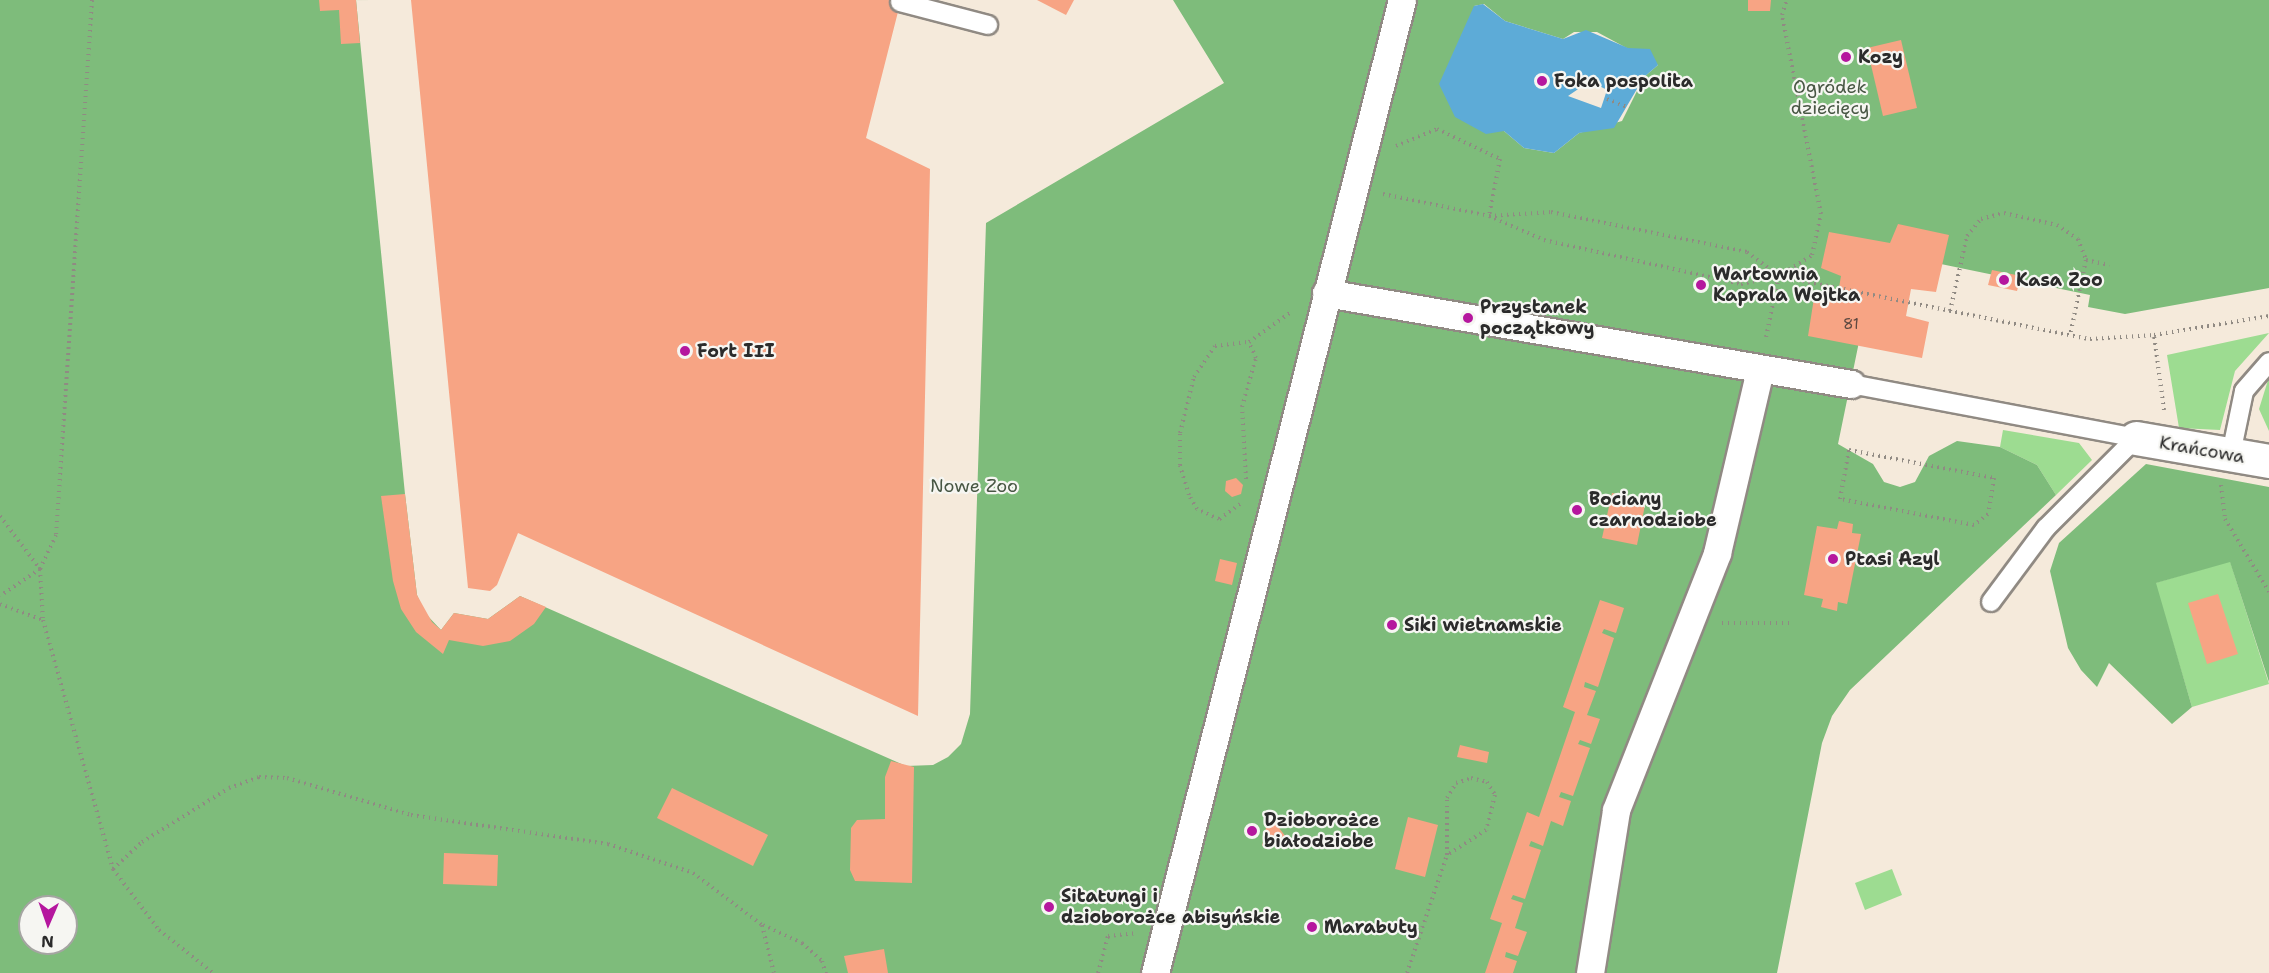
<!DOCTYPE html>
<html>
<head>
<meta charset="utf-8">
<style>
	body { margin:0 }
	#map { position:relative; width:2269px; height:973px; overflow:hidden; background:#f5eadb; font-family:"Shantell Sans",sans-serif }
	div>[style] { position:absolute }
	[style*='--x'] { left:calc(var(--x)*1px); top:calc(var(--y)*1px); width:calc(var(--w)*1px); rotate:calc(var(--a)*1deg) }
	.green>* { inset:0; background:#9ddc91 }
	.forest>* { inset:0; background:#7ebc7b }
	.water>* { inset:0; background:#5dabd7 }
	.building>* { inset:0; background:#f7a484 }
	.path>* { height:4px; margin-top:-2px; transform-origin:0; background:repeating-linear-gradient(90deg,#908a83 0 1.5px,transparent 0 6px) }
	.roads { filter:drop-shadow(2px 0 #908a83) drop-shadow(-2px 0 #908a83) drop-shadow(0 2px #908a83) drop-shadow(0 -2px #908a83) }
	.service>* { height:18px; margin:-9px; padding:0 9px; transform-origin:9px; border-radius:9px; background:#fff }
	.pedestrian>* { height:27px; margin:-13.5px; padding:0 13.5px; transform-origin:13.5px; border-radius:13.5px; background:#fff }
	.minor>* { height:33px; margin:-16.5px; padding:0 16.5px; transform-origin:16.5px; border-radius:16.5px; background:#fff }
	.dots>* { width:16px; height:16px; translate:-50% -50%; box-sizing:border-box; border:3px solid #f6f6f2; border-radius:50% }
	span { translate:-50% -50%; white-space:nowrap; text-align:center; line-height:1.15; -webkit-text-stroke:4.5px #f6f6f2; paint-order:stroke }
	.number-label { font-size:15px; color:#5e4941 }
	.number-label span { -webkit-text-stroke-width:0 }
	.poi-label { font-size:18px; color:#2b2b2b; font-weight:700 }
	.left { translate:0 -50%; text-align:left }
	.park-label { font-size:18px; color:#485744 }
	.street-label { font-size:18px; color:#2b2b2b }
	.north { position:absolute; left:18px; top:895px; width:60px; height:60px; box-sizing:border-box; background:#f6f6f2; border:2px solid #a5a5a2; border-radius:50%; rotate:182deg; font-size:16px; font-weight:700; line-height:24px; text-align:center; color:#2b2b2b }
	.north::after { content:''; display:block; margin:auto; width:21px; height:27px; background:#b5179e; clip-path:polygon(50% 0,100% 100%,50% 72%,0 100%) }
</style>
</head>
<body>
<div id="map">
	<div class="green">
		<i style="clip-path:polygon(2269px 333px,2235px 371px,2220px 430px,2179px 428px,2167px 355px)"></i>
		<i style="clip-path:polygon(2269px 377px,2269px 431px,2259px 409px)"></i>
		<i style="clip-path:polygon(2003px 430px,2079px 443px,2092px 460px,2056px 495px,2037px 465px,2000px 447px)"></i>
		<i style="clip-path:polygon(2230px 561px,2269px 684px,2192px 707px,2155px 583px)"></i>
		<i style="clip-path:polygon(1892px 869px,1902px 895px,1865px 910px,1855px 883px)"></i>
	</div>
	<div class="forest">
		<i style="clip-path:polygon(evenodd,0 0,356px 0,405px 494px,417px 595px,425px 613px,441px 630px,454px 613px,488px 619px,520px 596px,906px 766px,933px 765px,948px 757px,961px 744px,970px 714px,986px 223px,1224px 83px,1173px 0,2269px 0,2269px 288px,2125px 314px,2088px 307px,2090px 295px,1936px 263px,1860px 337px,1838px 444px,1873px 464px,1884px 482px,1900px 487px,1915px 482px,1929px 456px,1957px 441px,2000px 447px,2037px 465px,2056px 495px,1850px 690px,1832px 716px,1822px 743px,1777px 973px,0 973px,0 0,1484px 4px,1505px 21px,1563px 39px,1574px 32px,1597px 32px,1658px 65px,1644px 77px,1622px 121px,1579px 133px,1554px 153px,1524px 148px,1504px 131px,1474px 6px,1484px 4px,0 0,30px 907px,66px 907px,66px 943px,30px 943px,30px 907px)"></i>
		<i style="clip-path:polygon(2146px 464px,2269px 487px,2269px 682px,2230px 562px,2156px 583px,2192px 707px,2172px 724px,2109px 663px,2097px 687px,2081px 670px,2068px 648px,2050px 571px,2059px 543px)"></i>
	</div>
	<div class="water">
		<i style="clip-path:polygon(evenodd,1483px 4px,1505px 21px,1563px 39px,1586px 30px,1628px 48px,1650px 49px,1658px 65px,1644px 77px,1614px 128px,1579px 133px,1554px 153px,1524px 148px,1504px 131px,1486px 134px,1455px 117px,1439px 84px,1474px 6px,1483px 4px,1590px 81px,1607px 90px,1601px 108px,1568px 96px,1590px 81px)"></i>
	</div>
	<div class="building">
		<i style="clip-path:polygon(319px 0,356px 0,360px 43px,341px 44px,339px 10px,320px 11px)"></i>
		<i style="clip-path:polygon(411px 0,901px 0,866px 138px,930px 169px,918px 716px,518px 533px,497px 585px,490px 591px,468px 588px)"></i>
		<i style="clip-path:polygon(1037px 0,1074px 0,1066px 15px)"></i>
		<i style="clip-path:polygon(1748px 0,1771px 0,1770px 11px,1748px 11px)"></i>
		<i style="clip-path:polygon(1901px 40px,1917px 108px,1883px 116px,1867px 48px)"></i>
		<i style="clip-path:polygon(1898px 224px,1949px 235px,1936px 292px,1911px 289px,1906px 316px,1929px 322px,1922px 358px,1808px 336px,1814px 298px,1837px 299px,1841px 276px,1821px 268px,1829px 232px,1890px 243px)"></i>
		<i style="clip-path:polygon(1992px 270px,2021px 276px,2017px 291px,1988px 285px)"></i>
		<i style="clip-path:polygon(1236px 478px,1243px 485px,1241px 494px,1232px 497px,1225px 491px,1226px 481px)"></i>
		<i style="clip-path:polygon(1612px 493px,1646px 500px,1637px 545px,1602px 538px)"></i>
		<i style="clip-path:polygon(405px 494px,417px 595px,432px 622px,441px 630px,454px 613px,488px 619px,520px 596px,546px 607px,534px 624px,510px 641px,483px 646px,449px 640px,443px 654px,416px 632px,401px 609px,393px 581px,381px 496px)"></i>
		<i style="clip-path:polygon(1839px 521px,1853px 524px,1852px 533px,1861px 534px,1847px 604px,1838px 602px,1837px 611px,1821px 607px,1823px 599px,1804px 595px,1817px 526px,1837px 529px)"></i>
		<i style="clip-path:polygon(1220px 559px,1237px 563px,1232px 585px,1215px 581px)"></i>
		<i style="clip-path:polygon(2218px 594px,2238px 654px,2207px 664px,2188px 603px)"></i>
		<i style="clip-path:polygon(1600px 600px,1624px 608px,1616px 633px,1604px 629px,1602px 633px,1614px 638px,1598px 687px,1585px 682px,1584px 687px,1596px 691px,1587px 715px,1600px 719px,1591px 744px,1580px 740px,1578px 744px,1590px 748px,1573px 796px,1561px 792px,1559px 797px,1571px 801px,1563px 826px,1551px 821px,1543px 846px,1531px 841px,1529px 846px,1541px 850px,1525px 899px,1513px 895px,1511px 899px,1523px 903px,1515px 928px,1527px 932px,1518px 956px,1506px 952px,1505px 957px,1517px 961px,1513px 973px,1485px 973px,1502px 923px,1490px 919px,1527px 812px,1539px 817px,1575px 712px,1563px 707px)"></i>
		<i style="clip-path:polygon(1460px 745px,1489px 752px,1487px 763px,1457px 757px)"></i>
		<i style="clip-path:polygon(891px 761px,914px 767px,912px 883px,855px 881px,850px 870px,851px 828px,857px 820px,885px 819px,885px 777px)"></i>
		<i style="clip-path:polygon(672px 788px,768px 835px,753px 866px,657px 818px)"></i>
		<i style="clip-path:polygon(1269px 815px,1286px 837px,1262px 846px)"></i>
		<i style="clip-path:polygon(1408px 817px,1438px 825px,1425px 877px,1395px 869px)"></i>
		<i style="clip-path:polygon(444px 853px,498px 855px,497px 886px,443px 884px)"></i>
		<i style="clip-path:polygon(884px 949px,888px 973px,848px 973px,844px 956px)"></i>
	</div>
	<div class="path">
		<i style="--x:92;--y:0;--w:536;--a:93.85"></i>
		<i style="--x:56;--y:535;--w:38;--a:115"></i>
		<i style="--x:40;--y:569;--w:51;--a:86.6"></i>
		<i style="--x:43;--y:620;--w:259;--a:74.3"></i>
		<i style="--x:113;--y:869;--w:76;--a:53"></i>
		<i style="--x:159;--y:930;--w:69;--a:38.5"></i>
		<i style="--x:1858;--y:94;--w:10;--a:-66"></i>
		<i style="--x:1607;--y:99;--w:24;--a:22"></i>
		<i style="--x:1396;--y:146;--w:44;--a:-22.5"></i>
		<i style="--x:1437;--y:129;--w:70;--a:25.5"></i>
		<i style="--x:1500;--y:159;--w:58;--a:100.9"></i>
		<i style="--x:1489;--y:216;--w:62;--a:-3.7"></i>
		<i style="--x:1551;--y:212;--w:200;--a:11.5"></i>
		<i style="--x:1747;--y:252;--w:39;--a:37"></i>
		<i style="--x:1383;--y:194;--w:108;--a:11.7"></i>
		<i style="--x:1489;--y:216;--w:60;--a:23.6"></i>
		<i style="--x:1544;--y:240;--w:202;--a:12.6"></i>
		<i style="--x:1741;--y:284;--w:39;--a:-12"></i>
		<i style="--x:1779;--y:276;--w:317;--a:11.5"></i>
		<i style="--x:2090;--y:339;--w:64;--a:-3.6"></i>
		<i style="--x:2086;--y:260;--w:24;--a:12"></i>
		<i style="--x:1950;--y:311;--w:77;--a:-77.2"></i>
		<i style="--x:1967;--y:236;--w:22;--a:-51"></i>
		<i style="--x:1981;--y:219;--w:24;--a:-15"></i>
		<i style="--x:2004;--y:213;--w:54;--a:12.8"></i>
		<i style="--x:2057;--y:225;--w:25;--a:34"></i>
		<i style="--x:2078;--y:239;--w:22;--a:69"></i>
		<i style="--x:2086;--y:260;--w:77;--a:102"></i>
		<i style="--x:1766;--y:337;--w:62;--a:-78"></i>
		<i style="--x:1779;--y:276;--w:39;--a:-32"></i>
		<i style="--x:1812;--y:255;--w:42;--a:-77.6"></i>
		<i style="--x:1821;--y:214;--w:203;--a:-101.1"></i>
		<i style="--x:1782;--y:15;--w:16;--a:-72"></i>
		<i style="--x:2164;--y:410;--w:76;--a:-97.6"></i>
		<i style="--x:2154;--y:335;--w:117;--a:-9.4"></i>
		<i style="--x:1849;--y:450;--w:148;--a:10.9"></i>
		<i style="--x:1994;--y:478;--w:36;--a:99"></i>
		<i style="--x:1988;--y:514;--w:18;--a:142"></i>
		<i style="--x:1974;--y:525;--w:136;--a:-169"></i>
		<i style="--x:1840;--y:499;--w:50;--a:-79.6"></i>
		<i style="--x:1246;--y:479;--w:72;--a:-93.2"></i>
		<i style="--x:1242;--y:407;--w:51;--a:-74.1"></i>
		<i style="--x:1256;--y:358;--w:17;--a:-114"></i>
		<i style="--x:2221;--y:485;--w:34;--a:83"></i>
		<i style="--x:2225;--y:519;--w:85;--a:58.9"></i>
		<i style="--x:1240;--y:504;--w:26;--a:144"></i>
		<i style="--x:1219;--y:519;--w:24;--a:-156"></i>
		<i style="--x:1197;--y:509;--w:16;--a:-120"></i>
		<i style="--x:1189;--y:495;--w:31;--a:-107"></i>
		<i style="--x:1180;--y:465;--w:32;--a:-90"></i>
		<i style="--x:1180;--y:433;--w:58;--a:-76"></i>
		<i style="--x:1194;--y:377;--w:37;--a:-56"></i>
		<i style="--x:1215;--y:346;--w:34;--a:-7"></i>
		<i style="--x:1249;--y:342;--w:52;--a:-35.5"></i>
		<i style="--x:0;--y:516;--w:66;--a:53"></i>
		<i style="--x:40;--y:569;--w:48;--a:146"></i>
		<i style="--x:0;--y:604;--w:46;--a:20.4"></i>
		<i style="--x:1722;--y:623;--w:71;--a:0"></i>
		<i style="--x:113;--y:869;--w:40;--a:-43"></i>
		<i style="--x:142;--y:842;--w:102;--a:-31.8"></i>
		<i style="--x:229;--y:788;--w:32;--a:-20"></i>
		<i style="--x:259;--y:777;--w:28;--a:2"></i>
		<i style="--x:287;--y:778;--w:129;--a:16.6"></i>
		<i style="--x:411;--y:815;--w:199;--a:8.4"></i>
		<i style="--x:608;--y:844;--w:90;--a:18.8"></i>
		<i style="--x:693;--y:873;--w:86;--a:37"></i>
		<i style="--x:762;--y:925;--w:49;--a:76"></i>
		<i style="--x:763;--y:925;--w:43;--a:24.8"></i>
		<i style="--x:802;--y:943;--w:27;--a:42"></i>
		<i style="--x:822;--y:961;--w:13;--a:72"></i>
		<i style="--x:1098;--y:973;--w:38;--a:-75"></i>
		<i style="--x:1108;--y:936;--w:27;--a:-6"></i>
		<i style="--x:1407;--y:973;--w:125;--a:-71.3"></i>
		<i style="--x:1447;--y:855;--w:57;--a:-90"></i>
		<i style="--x:1447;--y:798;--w:17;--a:-59"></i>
		<i style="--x:1456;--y:783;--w:16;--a:-18"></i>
		<i style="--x:1471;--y:778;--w:16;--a:14"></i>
		<i style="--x:1487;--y:782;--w:15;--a:58"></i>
		<i style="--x:1495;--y:795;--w:36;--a:104"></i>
		<i style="--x:1486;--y:830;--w:46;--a:147.3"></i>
	</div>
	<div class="roads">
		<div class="service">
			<i style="--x:900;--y:2;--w:91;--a:14.6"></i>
			<i style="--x:1851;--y:384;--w:290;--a:10.7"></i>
			<i style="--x:2231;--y:454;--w:64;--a:-78.3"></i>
			<i style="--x:2244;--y:391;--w:38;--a:-49"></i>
			<i style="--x:1991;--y:602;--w:92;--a:-53.4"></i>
			<i style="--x:2046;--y:528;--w:127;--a:-45"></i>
		</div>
		<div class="pedestrian">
			<i style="--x:1326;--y:293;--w:533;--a:9.83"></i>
			<i style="--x:1155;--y:973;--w:1004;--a:-75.76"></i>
			<i style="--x:1590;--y:973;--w:165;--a:-80.9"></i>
			<i style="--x:1616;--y:810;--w:276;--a:-68.5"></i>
			<i style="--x:1717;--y:553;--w:188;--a:-76.8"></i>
		</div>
		<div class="minor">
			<i style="--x:2136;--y:438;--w:135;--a:9.8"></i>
		</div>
	</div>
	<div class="dots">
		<i style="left:1846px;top:57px;background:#b5179e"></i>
		<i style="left:1542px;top:81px;background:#b5179e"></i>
		<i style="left:2004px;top:280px;background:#b5179e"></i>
		<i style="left:1701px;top:285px;background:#b5179e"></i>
		<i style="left:1468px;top:318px;background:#b5179e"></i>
		<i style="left:685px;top:351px;background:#b5179e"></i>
		<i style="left:1577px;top:510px;background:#b5179e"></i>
		<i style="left:1833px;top:559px;background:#b5179e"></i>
		<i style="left:1392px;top:625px;background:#b5179e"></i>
		<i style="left:1252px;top:831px;background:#b5179e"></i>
		<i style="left:1049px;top:907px;background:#b5179e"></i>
		<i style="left:1312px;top:927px;background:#b5179e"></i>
	</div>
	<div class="number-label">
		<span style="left:1851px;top:325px">81</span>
	</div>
	<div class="poi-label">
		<span class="left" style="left:1858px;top:57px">Kozy</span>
		<span class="left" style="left:1554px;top:81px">Foka pospolita</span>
		<span class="left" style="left:1713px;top:285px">Wartownia<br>Kaprala Wojtka</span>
		<span class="left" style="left:2016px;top:280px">Kasa Zoo</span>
		<span class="left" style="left:1480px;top:318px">Przystanek<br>początkowy</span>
		<span class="left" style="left:697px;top:351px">Fort III</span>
		<span class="left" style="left:1589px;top:510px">Bociany<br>czarnodziobe</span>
		<span class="left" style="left:1845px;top:559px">Ptasi Azyl</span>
		<span class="left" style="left:1404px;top:625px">Siki wietnamskie</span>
		<span class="left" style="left:1264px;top:831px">Dzioborożce<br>białodziobe</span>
		<span class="left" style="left:1061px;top:907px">Sitatungi i<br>dzioborożce abisyńskie</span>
		<span class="left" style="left:1324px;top:927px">Marabuty</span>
	</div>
	<div class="park-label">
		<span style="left:1830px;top:98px">Ogródek<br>dziecięcy</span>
		<span style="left:974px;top:486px">Nowe Zoo</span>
	</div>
	<div class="street-label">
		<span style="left:2202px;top:450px;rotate:10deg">Krańcowa</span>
	</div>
	<div class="north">N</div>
</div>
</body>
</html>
